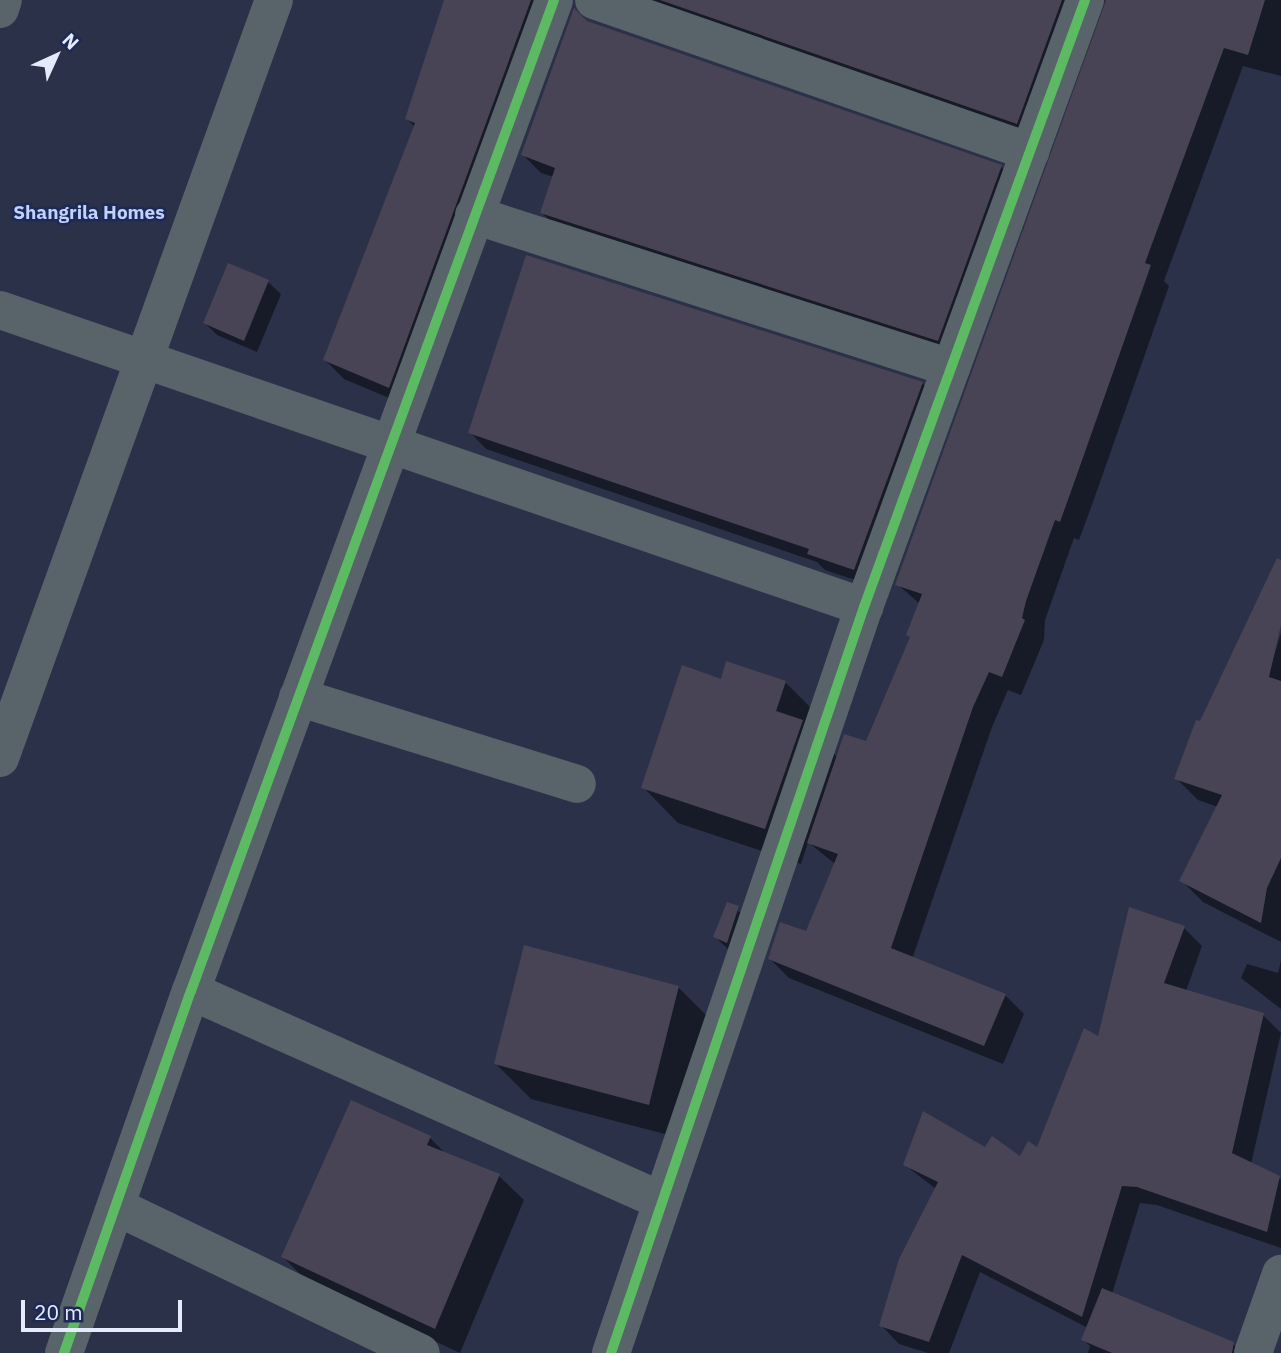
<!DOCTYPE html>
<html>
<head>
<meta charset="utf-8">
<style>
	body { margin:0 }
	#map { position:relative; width:1281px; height:1353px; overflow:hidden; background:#2b3149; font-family:"IBM Plex Sans",sans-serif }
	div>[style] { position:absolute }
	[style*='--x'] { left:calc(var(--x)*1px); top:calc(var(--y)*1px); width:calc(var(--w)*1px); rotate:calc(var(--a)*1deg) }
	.shadow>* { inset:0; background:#0007 }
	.building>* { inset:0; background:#484456 }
	.minor>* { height:38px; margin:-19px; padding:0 19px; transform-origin:19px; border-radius:19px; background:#59636a }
	.cycleway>* { height:10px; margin:-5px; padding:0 5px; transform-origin:5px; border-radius:5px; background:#5cba63 }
	span { translate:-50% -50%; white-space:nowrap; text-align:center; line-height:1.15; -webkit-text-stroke:5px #1e2a56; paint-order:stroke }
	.neighbourhood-label { font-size:19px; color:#c1d2ff; font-weight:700 }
	.north { position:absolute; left:21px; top:21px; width:70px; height:70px; -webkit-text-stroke:5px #1e2a56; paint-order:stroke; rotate:45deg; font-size:19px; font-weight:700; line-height:28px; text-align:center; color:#e5ebfd }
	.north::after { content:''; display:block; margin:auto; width:24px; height:32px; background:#e5ebfd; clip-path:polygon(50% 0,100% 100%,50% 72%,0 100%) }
	.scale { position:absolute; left:21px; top:1300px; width:161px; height:32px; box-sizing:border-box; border:4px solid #e5ebfd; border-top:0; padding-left:9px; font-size:21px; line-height:24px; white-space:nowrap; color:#e5ebfd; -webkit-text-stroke:5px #1e2a56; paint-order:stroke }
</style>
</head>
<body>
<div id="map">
	<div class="shadow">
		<i style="clip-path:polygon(446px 0,568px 0,408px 406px,344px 379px,325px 360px,415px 127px,407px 119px)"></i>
		<i style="clip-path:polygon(628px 0,1097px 0,1036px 142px)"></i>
		<i style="clip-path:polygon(1106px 0,1281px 0,1281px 76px,1243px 66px,1164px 281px,1169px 286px,1093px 502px,1079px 540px,1074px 538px,1045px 620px,1044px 640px,1021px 695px,1008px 690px,992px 727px,912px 959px,1005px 995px,1024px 1014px,1003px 1064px,789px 978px,770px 959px,807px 934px,835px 864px,808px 842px,801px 864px,678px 823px,643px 787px,722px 681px,785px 682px,821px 718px,815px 735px,838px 758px,867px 743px,911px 639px,908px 635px,920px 604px,897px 584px)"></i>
		<i style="clip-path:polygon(586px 22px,1001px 167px,1019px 185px,956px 358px,560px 231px,542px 213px,554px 177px,541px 173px,523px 155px)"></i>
		<i style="clip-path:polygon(229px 265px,268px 282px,281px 294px,257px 352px,217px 335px,205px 323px)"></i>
		<i style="clip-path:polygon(922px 383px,938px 400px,870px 585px,825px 570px,817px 562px,486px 449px,470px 432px)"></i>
		<i style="clip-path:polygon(1281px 562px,1281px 617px,1265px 685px,1281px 633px,1281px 942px,1203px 902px,1182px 881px,1218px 807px,1198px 800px,1176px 778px)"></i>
		<i style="clip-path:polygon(728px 904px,751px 920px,728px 949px,715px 937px)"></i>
		<i style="clip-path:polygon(1184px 928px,1202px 946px,1186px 991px,1263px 1015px,1281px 1033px,1251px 1164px,1281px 1179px,1281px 1248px,1157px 1205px,1140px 1203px,1112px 1294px,1233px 1344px,1242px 1353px,1088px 1353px,1090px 1346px,1083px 1340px,1088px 1328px,980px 1272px,949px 1353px,928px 1353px,899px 1344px,881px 1325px,936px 1189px,905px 1165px,986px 1149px,1020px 1158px,1038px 1150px,1099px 1039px)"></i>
		<i style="clip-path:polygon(1281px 960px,1281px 1009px,1241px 978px,1247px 964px,1278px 973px)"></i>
		<i style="clip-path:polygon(678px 987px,714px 1023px,684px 1139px,531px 1099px,496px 1064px)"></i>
		<i style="clip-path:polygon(430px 1138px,447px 1155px,499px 1176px,524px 1200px,460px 1353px,307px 1281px,283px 1257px)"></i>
	</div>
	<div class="building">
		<i style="clip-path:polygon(444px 0,531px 0,389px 388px,323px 360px,415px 123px,405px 119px)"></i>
		<i style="clip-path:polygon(660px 0,1062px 0,1017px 124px)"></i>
		<i style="clip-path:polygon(1106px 0,1265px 0,1248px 55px,1224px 48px,1145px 263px,1151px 265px,1074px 483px,1060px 522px,1055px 520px,1026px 601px,1022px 618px,1025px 620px,1002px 677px,989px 672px,973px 707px,891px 948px,1006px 994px,984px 1046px,768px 959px,780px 922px,806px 931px,838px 854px,807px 843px,844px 734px,866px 741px,910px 637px,906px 635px,922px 594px,895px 585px)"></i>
		<i style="clip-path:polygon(574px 8px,587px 21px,1002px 165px,938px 341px,540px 213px,555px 168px,521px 155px)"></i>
		<i style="clip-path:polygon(526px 255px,923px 382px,854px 570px,807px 554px,809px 549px,468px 433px)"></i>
		<i style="clip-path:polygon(228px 263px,269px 280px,244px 341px,203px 323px)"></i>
		<i style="clip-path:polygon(1277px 558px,1281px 560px,1281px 625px,1269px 677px,1281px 681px,1281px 858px,1267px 888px,1261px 923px,1179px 881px,1222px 795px,1174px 779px,1196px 720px,1200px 721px)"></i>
		<i style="clip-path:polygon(726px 661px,786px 681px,776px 711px,803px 720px,765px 829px,641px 788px,682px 665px,721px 679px)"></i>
		<i style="clip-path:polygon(727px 902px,739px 906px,727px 943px,713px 937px)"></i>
		<i style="clip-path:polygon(1129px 907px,1185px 926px,1164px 983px,1264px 1013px,1232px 1153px,1280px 1176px,1267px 1232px,1137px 1187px,1122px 1186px,1082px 1317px,962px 1255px,929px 1342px,879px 1326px,899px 1259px,938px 1182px,903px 1165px,923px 1111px,985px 1147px,992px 1136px,1020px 1156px,1028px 1141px,1037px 1147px,1084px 1028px,1098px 1036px)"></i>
		<i style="clip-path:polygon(524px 945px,679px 986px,649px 1105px,494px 1064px)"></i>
		<i style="clip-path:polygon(351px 1100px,431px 1136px,427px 1145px,500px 1174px,435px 1329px,281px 1257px)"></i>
		<i style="clip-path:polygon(1102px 1288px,1234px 1342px,1232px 1353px,1112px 1353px,1081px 1340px)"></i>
	</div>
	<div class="minor">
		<i style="--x:594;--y:0;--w:462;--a:19.2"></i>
		<i style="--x:0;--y:9;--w:9;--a:-72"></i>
		<i style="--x:474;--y:215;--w:501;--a:17.78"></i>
		<i style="--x:0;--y:310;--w:914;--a:18.97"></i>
		<i style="--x:298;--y:697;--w:292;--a:17.3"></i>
		<i style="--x:0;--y:758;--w:806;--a:-70.13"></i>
		<i style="--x:191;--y:991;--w:516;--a:24.03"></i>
		<i style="--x:117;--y:1207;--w:337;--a:25.7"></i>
		<i style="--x:64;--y:1353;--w:384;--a:-70.7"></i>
		<i style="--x:191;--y:991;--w:1055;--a:-69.88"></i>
		<i style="--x:611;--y:1353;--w:788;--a:-71.27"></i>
		<i style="--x:864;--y:607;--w:646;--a:-69.99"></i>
		<i style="--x:1253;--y:1353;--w:84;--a:-70.5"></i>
	</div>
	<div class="cycleway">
		<i style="--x:64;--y:1353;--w:384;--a:-70.7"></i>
		<i style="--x:191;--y:991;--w:1055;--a:-69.88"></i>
		<i style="--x:611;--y:1353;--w:788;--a:-71.27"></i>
		<i style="--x:864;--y:607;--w:646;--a:-69.99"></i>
	</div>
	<div class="neighbourhood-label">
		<span style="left:89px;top:213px">Shangrila Homes</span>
	</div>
	<div class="north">N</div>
	<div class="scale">20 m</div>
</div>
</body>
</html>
